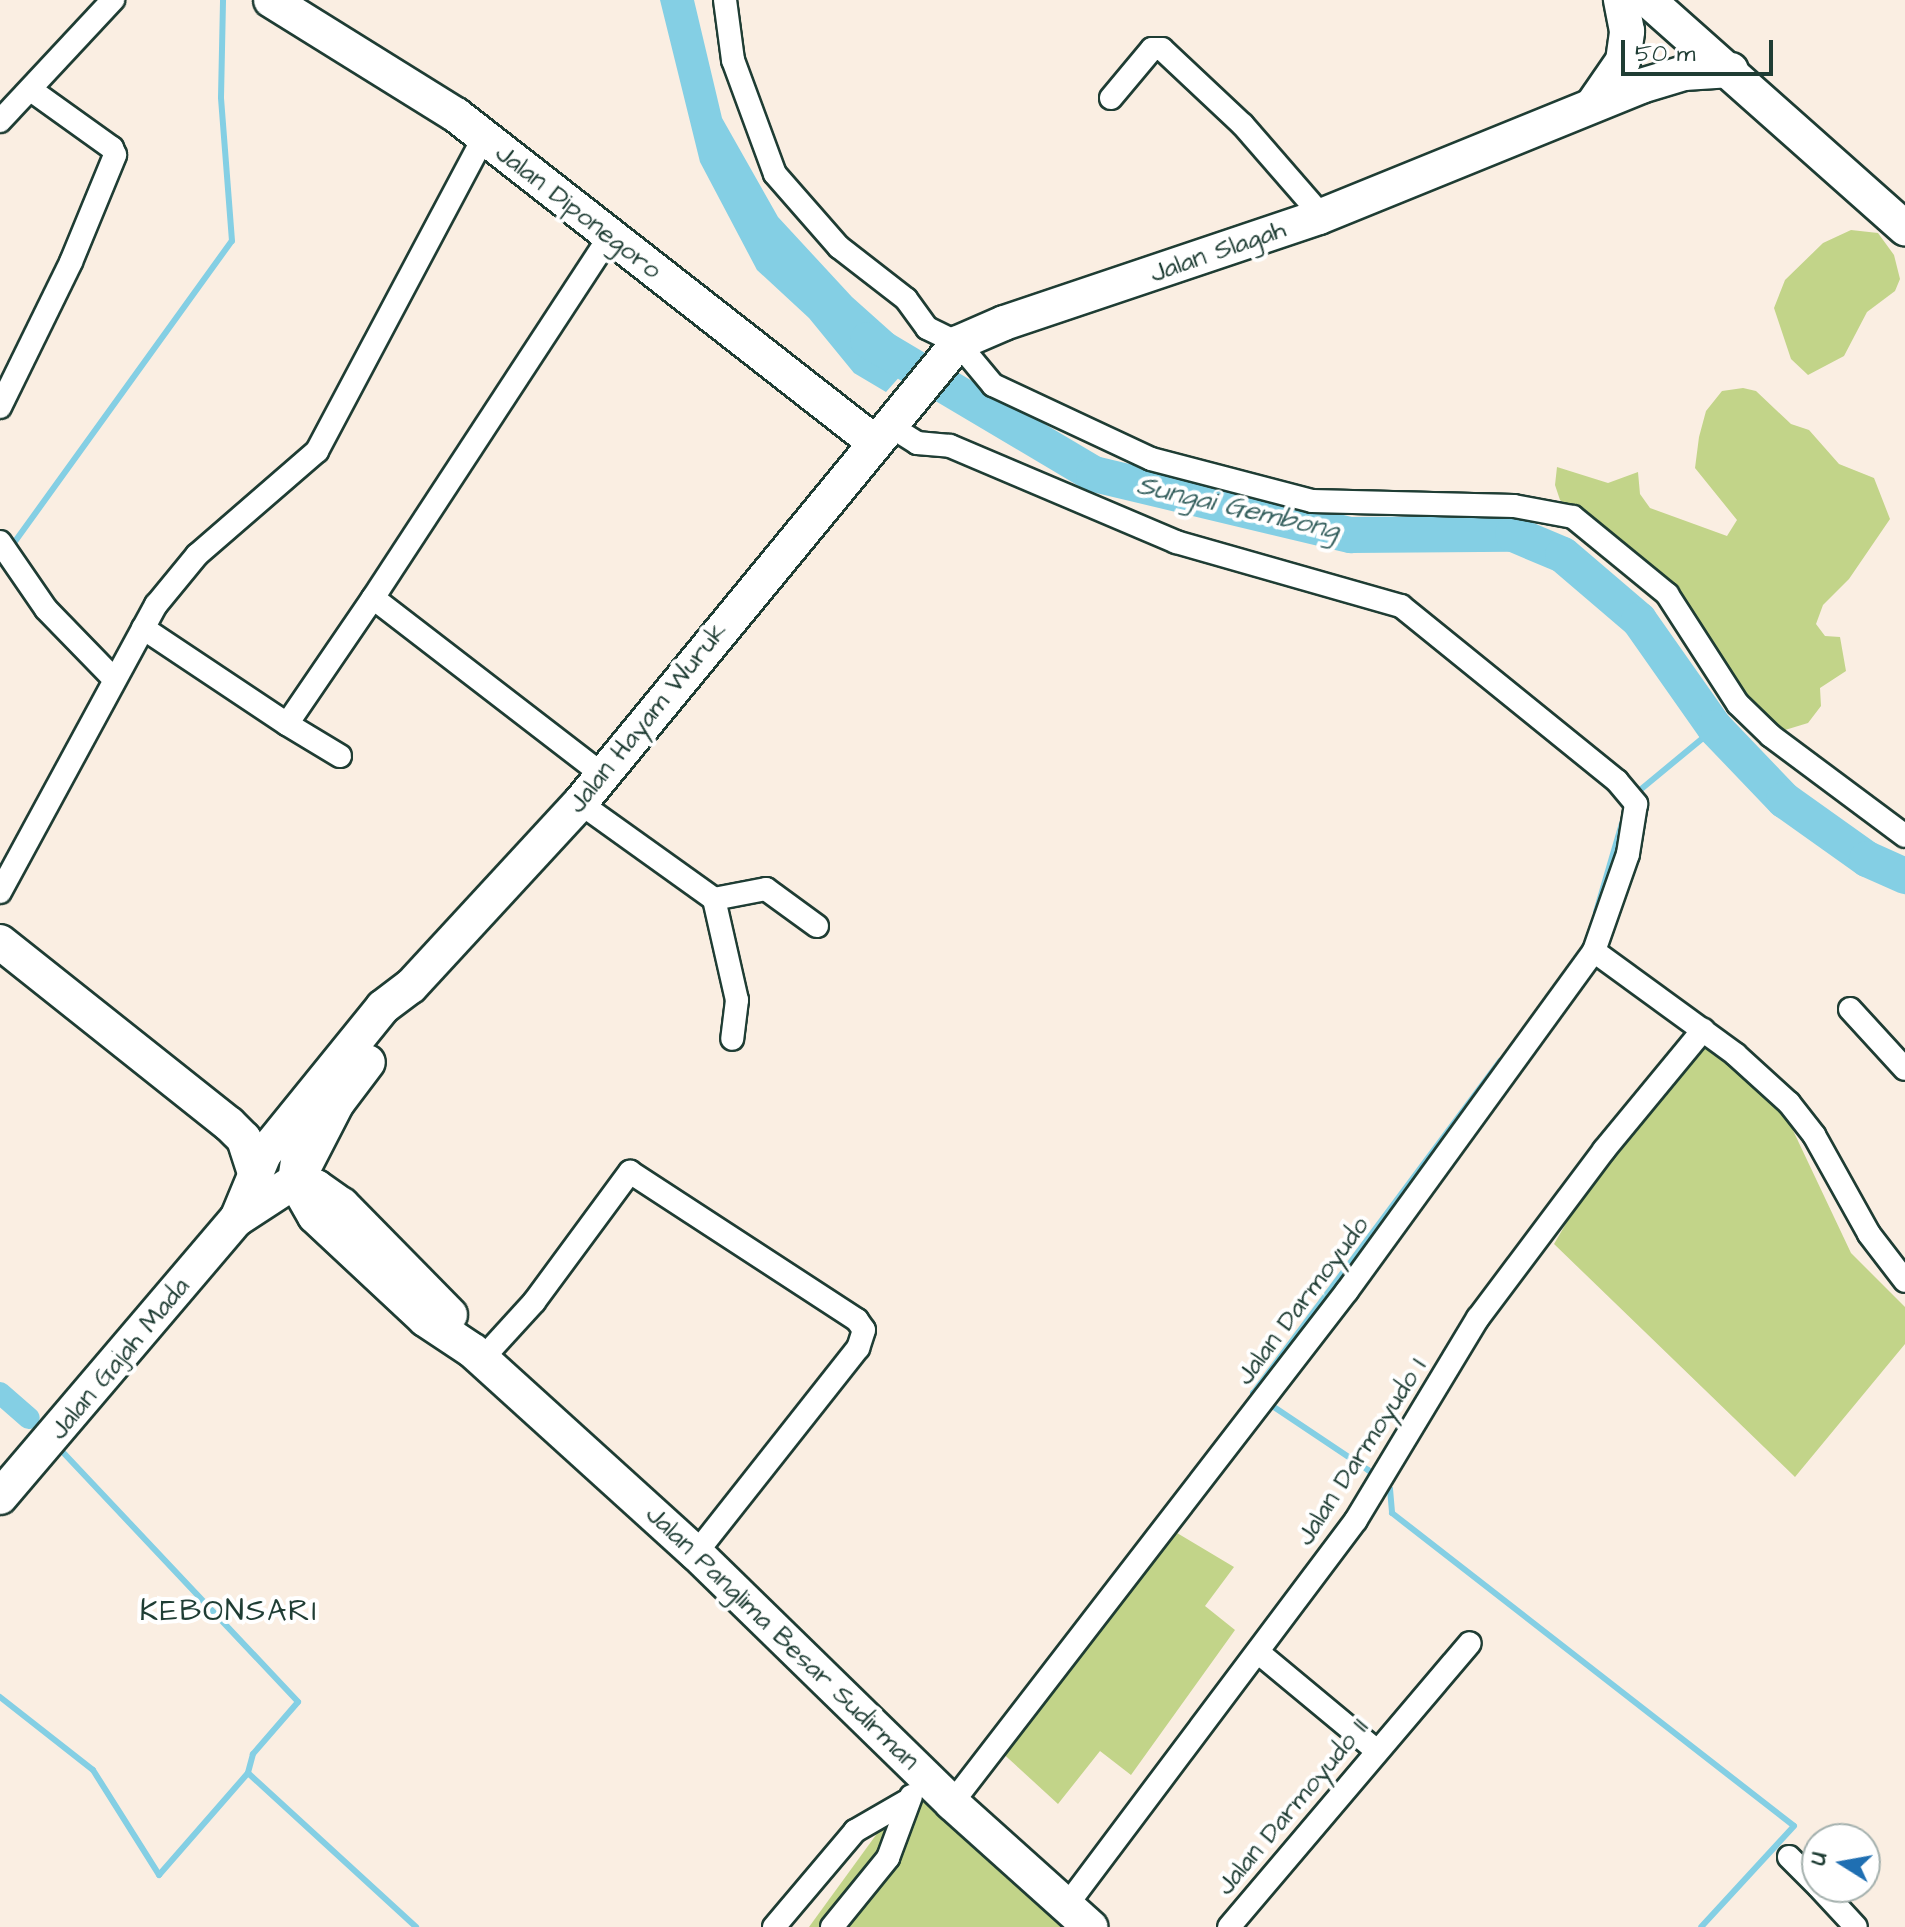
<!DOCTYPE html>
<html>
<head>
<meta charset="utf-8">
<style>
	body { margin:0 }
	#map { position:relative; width:1905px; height:1927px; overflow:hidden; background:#faeee2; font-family:"Architects Daughter",sans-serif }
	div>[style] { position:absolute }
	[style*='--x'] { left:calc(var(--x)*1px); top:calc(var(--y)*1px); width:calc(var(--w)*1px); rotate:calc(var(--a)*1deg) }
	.green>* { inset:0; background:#c2d489 }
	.water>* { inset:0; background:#84cfe4 }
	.stream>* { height:6px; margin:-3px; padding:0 3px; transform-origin:3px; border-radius:3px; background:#84cfe4 }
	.canal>* { height:22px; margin:-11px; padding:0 11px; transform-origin:11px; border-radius:11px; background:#84cfe4 }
	.river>* { height:36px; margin:-18px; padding:0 18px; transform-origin:18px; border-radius:18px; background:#84cfe4 }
	.roads { filter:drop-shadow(2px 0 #1f3d34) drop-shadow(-2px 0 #1f3d34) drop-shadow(0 2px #1f3d34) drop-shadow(0 -2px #1f3d34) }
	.minor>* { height:22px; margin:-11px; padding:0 11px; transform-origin:11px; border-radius:11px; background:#fff }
	.primary>* { height:34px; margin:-17px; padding:0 17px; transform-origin:17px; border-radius:17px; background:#fff }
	span { translate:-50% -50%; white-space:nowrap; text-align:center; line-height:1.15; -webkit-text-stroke:8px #fff; paint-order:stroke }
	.street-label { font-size:26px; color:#1f3d34 }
	.water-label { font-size:28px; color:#386260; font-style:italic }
	.quarter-label { font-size:30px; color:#1f3d34; letter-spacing:2px }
	.north { position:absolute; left:1801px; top:1823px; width:80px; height:80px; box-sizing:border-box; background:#fff; border:2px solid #a5b1ae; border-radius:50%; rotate:281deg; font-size:22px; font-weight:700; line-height:32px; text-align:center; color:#1f3d34 }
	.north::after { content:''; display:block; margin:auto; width:28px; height:36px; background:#1f6fb2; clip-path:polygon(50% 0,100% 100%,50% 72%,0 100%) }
	.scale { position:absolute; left:1621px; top:40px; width:152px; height:36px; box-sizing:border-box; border:4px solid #1f3d34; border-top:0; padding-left:10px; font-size:24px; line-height:28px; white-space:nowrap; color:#1f3d34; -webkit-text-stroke:6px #fff; paint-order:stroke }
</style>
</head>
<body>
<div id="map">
	<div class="green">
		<i style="clip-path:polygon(1851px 230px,1878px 233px,1894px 255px,1900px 279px,1895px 291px,1867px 312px,1844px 356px,1808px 375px,1791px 359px,1774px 308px,1785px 280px,1823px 243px)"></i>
		<i style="clip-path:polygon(1743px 388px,1756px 391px,1791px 424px,1809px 430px,1839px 464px,1874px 478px,1890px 519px,1849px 579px,1823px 605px,1816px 624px,1825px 636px,1840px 637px,1846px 671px,1820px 688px,1821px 706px,1808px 723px,1785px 730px,1758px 712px,1660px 596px,1637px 552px,1560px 500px,1555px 485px,1557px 467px,1608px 483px,1638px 472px,1640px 494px,1650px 508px,1727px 536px,1737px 520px,1695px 468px,1699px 437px,1706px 411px,1722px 391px)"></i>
		<i style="clip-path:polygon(1701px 1040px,1727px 1056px,1790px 1124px,1851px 1253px,1905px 1307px,1905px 1344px,1795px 1477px,1554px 1244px,1606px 1155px)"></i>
		<i style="clip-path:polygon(1167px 1527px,1234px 1567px,1205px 1606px,1235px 1630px,1131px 1775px,1100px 1751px,1058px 1804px,997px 1748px)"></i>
		<i style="clip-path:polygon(924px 1769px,1087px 1927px,809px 1927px)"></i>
	</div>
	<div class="water">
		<i style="clip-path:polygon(660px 0,694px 0,722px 118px,778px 217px,852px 297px,918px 356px,886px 392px,854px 373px,809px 318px,757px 270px,700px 162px)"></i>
	</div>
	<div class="stream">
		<i style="--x:11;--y:547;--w:377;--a:-54.2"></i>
		<i style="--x:232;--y:241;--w:144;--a:-94.4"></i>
		<i style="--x:221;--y:97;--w:97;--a:-88.8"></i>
		<i style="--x:1634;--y:795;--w:105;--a:-39.6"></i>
		<i style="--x:1596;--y:912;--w:93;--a:-73.7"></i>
		<i style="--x:1500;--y:1061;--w:414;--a:126.6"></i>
		<i style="--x:1253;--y:1393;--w:138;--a:33.8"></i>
		<i style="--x:1368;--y:1470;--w:29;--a:41"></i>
		<i style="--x:1390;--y:1489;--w:24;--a:85"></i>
		<i style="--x:1392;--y:1513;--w:509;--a:37.9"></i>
		<i style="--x:1794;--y:1826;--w:137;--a:132.6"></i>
		<i style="--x:29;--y:1418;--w:18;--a:45"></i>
		<i style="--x:58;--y:1447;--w:350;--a:46.7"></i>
		<i style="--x:298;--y:1702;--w:69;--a:130.9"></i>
		<i style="--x:253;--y:1754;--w:20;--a:105"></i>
		<i style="--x:248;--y:1773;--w:228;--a:42.5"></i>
		<i style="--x:0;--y:1697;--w:118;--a:38.1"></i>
		<i style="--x:93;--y:1770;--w:124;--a:57.8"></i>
		<i style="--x:159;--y:1875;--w:135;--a:-48.9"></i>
	</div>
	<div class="canal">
		<i style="--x:0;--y:1393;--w:38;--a:41"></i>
	</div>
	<div class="river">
		<i style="--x:868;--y:340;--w:263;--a:30.7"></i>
		<i style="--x:1094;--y:474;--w:264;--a:13.4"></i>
		<i style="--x:1351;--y:535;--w:162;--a:-0.4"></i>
		<i style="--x:1513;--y:534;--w:54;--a:22.8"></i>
		<i style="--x:1563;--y:555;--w:100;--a:40.5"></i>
		<i style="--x:1639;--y:620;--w:132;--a:54.9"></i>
		<i style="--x:1715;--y:728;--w:100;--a:46.2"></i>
		<i style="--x:1784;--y:800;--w:102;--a:35.4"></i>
		<i style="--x:1867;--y:859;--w:42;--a:24.1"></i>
	</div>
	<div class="roads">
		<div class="minor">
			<i style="--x:725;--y:0;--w:61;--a:82.4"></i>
			<i style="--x:733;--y:60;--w:121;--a:69.8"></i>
			<i style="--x:775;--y:174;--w:97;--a:48.8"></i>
			<i style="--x:839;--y:247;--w:85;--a:37.8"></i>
			<i style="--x:906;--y:299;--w:36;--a:54"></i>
			<i style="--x:927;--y:328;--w:34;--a:26"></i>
			<i style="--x:958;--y:343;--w:55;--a:50.2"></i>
			<i style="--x:993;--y:385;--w:174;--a:25.1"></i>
			<i style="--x:1151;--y:459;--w:166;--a:14.6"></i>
			<i style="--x:1312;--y:501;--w:202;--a:1.4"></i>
			<i style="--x:1514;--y:506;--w:60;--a:10.6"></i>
			<i style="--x:1573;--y:517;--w:122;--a:39.3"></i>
			<i style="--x:1667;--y:594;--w:131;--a:57.2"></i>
			<i style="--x:1738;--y:704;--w:46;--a:44.1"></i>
			<i style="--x:1771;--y:736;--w:167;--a:36.7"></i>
			<i style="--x:1111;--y:98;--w:64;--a:-50.1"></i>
			<i style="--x:1152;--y:49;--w:10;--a:0"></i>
			<i style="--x:1162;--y:49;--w:111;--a:43.2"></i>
			<i style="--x:1243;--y:125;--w:121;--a:49"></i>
			<i style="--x:0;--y:121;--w:166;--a:-47"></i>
			<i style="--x:0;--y:407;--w:161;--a:-63.9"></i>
			<i style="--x:71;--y:262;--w:116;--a:-67.6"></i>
			<i style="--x:115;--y:155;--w:8;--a:-113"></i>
			<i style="--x:112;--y:148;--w:100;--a:-144.4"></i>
			<i style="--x:887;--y:424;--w:36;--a:32"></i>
			<i style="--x:917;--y:443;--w:33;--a:5"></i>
			<i style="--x:950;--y:446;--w:246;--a:23"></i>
			<i style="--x:1176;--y:542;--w:234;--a:15.9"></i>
			<i style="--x:1401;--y:606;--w:278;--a:39"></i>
			<i style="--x:1617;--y:781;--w:30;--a:50"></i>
			<i style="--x:1636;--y:804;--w:51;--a:99.1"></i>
			<i style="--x:1628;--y:854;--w:103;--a:109.3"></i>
			<i style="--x:1594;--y:951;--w:420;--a:126"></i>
			<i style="--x:1347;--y:1291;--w:647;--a:127.65"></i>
			<i style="--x:0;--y:542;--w:81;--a:55.5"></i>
			<i style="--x:46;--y:609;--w:96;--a:45.8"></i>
			<i style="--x:143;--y:628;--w:173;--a:33.7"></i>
			<i style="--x:340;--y:756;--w:62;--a:-148.9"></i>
			<i style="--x:287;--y:724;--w:153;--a:-55.7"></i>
			<i style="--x:603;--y:775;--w:290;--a:-142.4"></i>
			<i style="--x:373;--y:598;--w:431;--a:-56.8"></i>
			<i style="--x:580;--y:803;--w:165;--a:35.6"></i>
			<i style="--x:714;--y:899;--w:104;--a:77.2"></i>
			<i style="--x:737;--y:1000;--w:39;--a:97"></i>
			<i style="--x:0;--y:892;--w:327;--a:-61.5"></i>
			<i style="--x:156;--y:605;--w:65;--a:-50.6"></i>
			<i style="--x:197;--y:555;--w:159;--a:-40.9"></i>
			<i style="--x:317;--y:451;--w:356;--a:-62"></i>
			<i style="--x:714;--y:899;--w:53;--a:-10.9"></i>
			<i style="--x:766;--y:889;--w:63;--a:36"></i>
			<i style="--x:1594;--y:951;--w:175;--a:36.1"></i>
			<i style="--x:1735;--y:1054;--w:73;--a:42.2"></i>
			<i style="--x:1789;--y:1103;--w:41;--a:52"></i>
			<i style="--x:1814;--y:1135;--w:113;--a:60.9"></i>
			<i style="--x:1869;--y:1234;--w:59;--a:52.5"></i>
			<i style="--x:1850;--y:1009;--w:81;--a:47.5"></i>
			<i style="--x:482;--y:1359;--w:77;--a:-47.6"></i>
			<i style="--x:534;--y:1302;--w:162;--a:-53.6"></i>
			<i style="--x:630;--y:1172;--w:271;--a:33.1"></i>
			<i style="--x:857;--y:1320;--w:12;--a:55"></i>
			<i style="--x:864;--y:1330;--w:19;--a:108"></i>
			<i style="--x:858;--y:1348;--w:261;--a:128.3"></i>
			<i style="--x:1259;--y:1653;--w:152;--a:39.7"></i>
			<i style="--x:1789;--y:1857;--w:40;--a:45"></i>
			<i style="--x:1819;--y:1887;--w:54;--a:47.2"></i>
			<i style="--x:1067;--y:1905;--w:481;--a:-53.1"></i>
			<i style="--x:1356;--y:1520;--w:236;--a:-58.9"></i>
			<i style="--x:1478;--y:1318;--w:210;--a:-53.1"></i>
			<i style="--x:1604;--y:1150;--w:156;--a:-50.5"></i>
			<i style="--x:774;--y:1927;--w:126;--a:-49.8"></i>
			<i style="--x:855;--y:1831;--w:58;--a:-30.1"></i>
			<i style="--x:832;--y:1927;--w:89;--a:-50.9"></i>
			<i style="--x:888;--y:1858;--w:66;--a:-69.6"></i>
			<i style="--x:1229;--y:1927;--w:372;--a:-49.7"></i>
		</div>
		<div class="primary">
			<i style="--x:271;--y:0;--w:218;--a:31.9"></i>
			<i style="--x:456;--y:115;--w:529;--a:38.02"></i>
			<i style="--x:1648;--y:0;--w:344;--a:41.6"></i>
			<i style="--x:1594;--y:103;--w:51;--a:-55.4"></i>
			<i style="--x:1623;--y:61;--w:30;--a:-82"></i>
			<i style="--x:1627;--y:31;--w:32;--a:-101"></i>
			<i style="--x:0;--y:942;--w:293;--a:38.5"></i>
			<i style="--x:229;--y:1124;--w:21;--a:45"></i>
			<i style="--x:244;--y:1139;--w:32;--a:72"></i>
			<i style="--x:306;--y:1108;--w:74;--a:98.6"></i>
			<i style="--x:295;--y:1181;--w:40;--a:60.3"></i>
			<i style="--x:315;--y:1216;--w:151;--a:43.1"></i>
			<i style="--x:425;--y:1319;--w:58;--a:33.7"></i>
			<i style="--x:473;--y:1351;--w:301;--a:42.2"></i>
			<i style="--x:696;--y:1553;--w:358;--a:44.3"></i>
			<i style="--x:952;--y:1803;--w:186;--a:41.9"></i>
			<i style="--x:306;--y:1163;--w:68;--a:-62.7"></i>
			<i style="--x:337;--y:1103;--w:51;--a:-52.9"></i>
			<i style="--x:295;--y:1181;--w:22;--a:16"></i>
			<i style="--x:316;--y:1187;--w:32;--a:35"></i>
			<i style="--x:342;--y:1205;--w:154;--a:45.5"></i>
			<i style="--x:237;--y:1219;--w:70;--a:-67.4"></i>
			<i style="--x:264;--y:1154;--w:189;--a:-51"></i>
			<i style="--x:383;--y:1007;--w:35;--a:-37"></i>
			<i style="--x:411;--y:986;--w:249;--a:-47.3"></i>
			<i style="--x:580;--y:803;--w:595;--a:-50.59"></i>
			<i style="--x:958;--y:343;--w:50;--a:-23.5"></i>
			<i style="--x:1004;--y:323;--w:332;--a:-18.6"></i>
			<i style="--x:1319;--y:217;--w:348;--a:-22.1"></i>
			<i style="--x:1641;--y:86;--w:45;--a:-16.8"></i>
			<i style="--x:1684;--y:73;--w:47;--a:-3.7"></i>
			<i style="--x:0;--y:1497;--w:365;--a:-49.6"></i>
			<i style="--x:237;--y:1219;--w:69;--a:-33.2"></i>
		</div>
	</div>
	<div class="street-label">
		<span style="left:578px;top:212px;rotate:38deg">Jalan Diponegoro</span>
		<span style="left:1218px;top:252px;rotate:-19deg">Jalan Slagah</span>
		<span style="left:648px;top:718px;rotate:-51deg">Jalan Hayam Wuruk</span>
		<span style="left:1303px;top:1301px;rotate:-53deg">Jalan Darmoyudo</span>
		<span style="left:120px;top:1359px;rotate:-50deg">Jalan Gajah Mada</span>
		<span style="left:1362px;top:1452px;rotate:-57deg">Jalan Darmoyudo I</span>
		<span style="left:782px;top:1638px;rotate:44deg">Jalan Panglima Besar Sudirman</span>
		<span style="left:1293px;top:1807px;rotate:-50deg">Jalan Darmoyudo II</span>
	</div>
	<div class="water-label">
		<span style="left:1238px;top:508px;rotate:13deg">Sungai Gembong</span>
	</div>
	<div class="quarter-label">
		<span style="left:229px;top:1611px">KEBONSARI</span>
	</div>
	<div class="north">U</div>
	<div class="scale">50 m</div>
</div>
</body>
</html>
